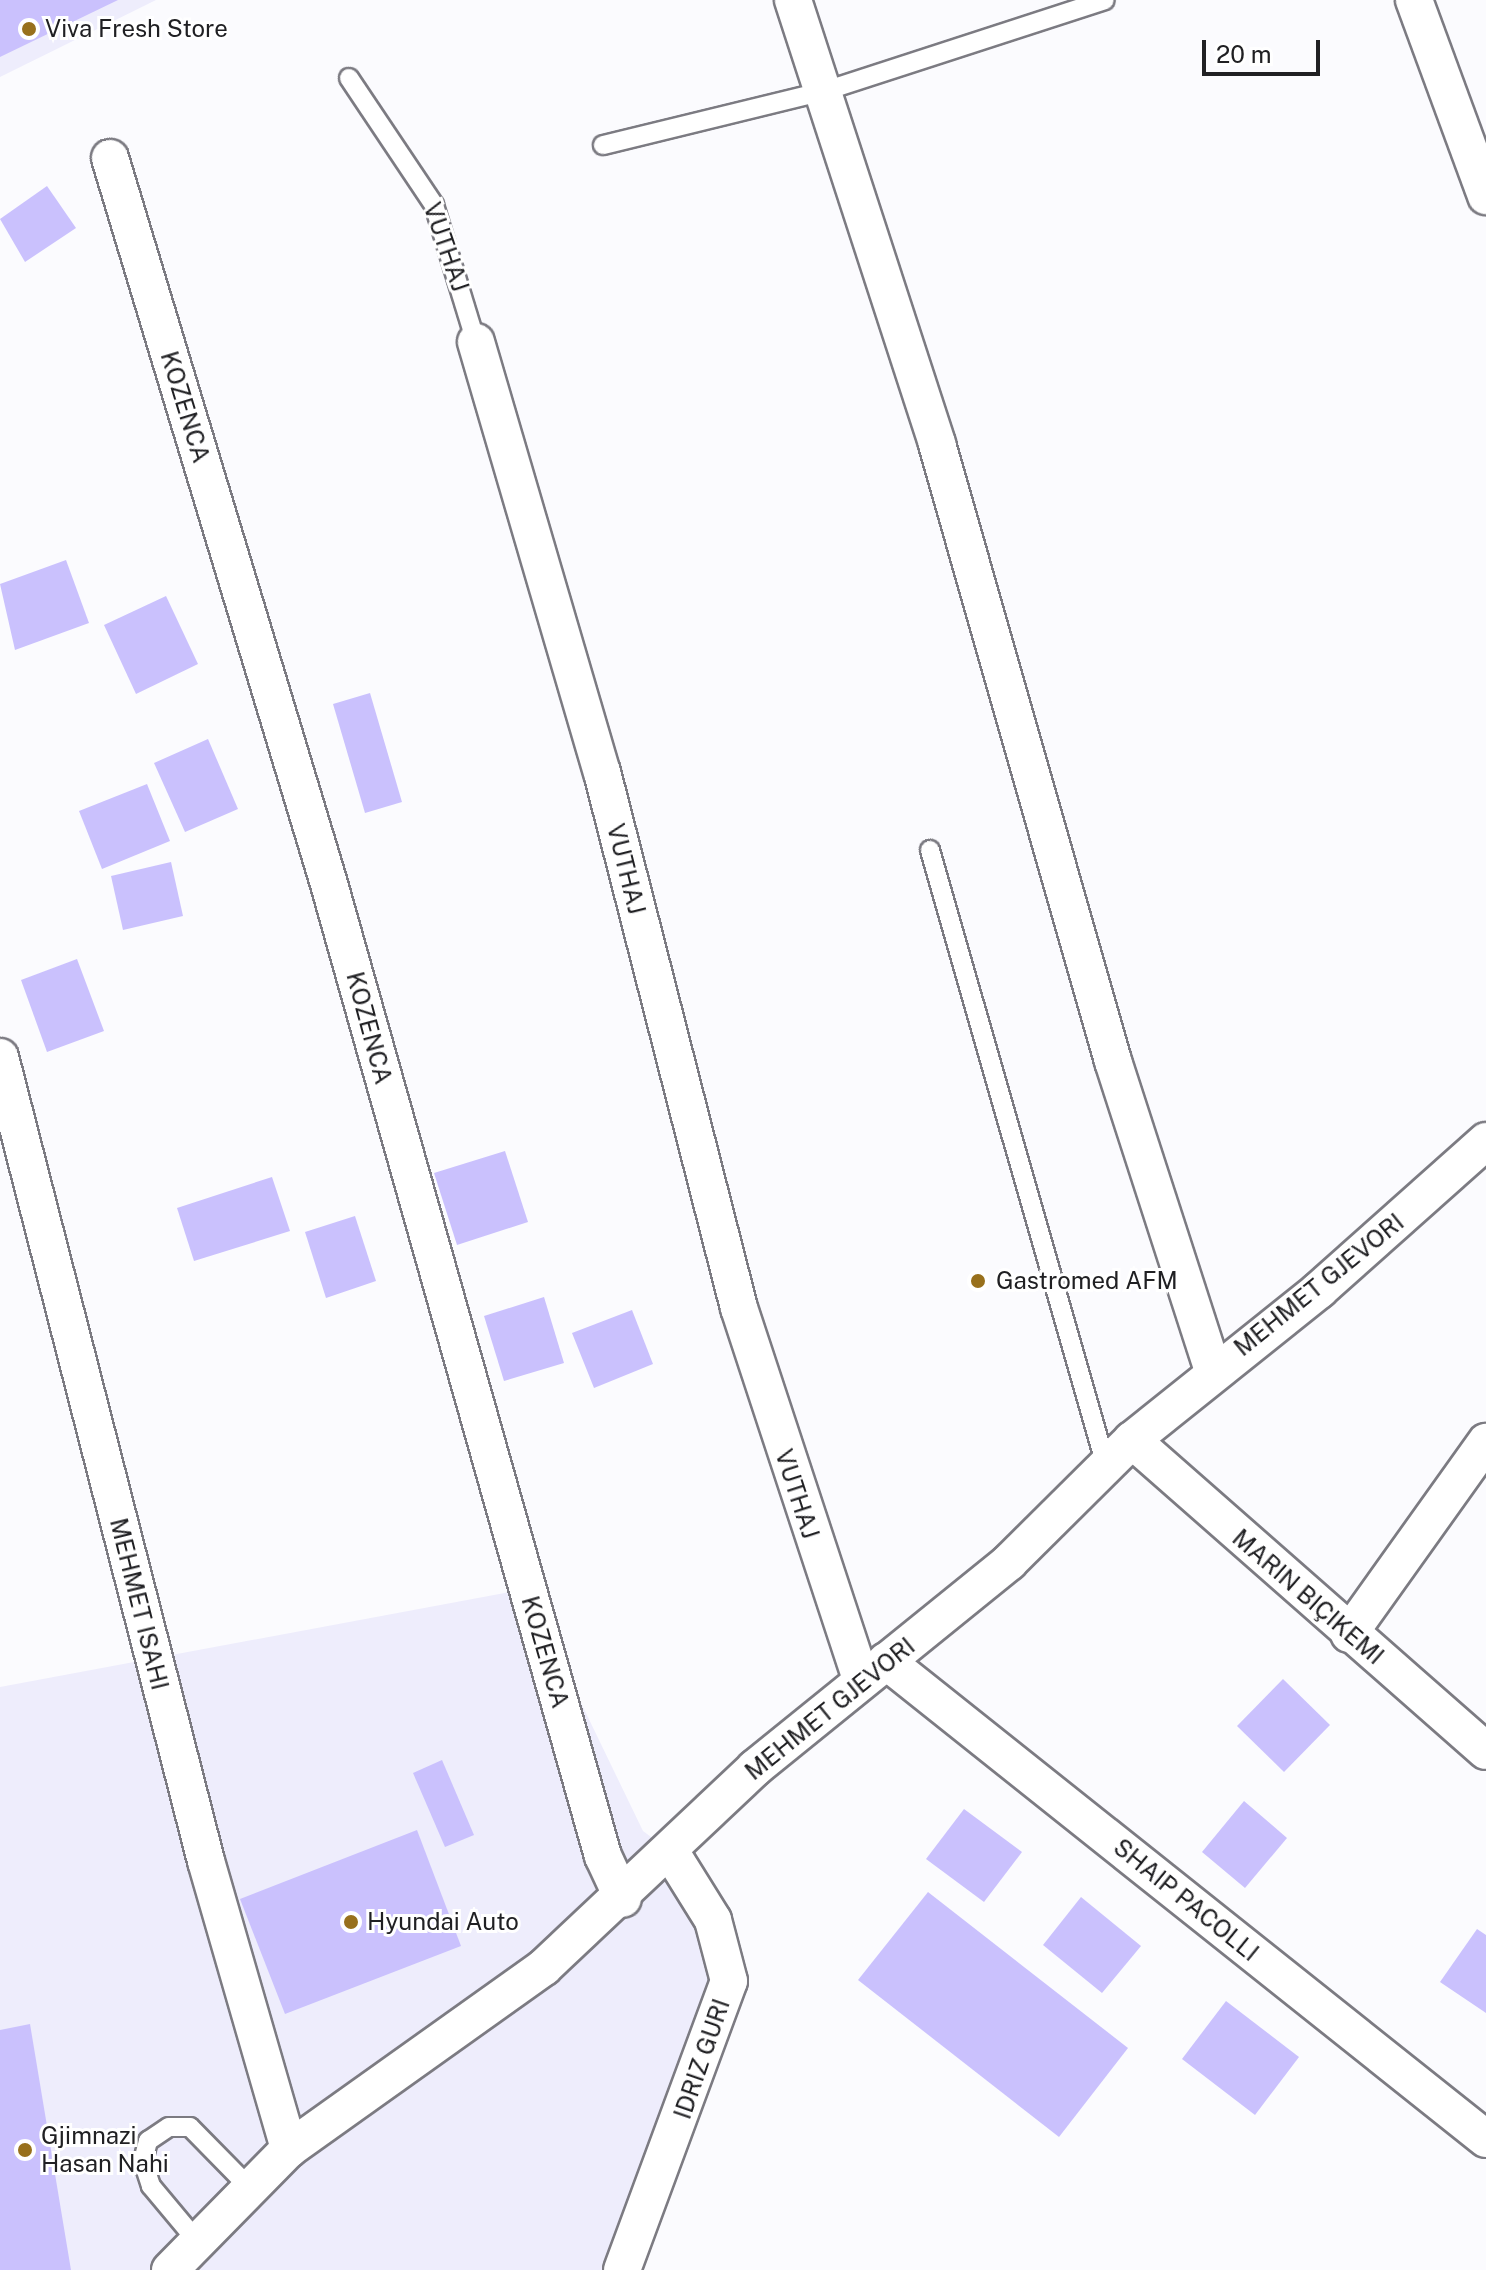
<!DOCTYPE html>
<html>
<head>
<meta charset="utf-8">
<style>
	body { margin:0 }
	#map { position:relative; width:1486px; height:2270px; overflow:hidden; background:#fbfbfe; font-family:"Public Sans",sans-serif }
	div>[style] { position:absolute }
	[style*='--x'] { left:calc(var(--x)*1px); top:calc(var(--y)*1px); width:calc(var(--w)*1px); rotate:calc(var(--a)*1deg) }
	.built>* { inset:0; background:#eeedfc }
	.building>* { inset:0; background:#cac1fd }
	.roads { filter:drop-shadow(2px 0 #7c7b82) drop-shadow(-2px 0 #7c7b82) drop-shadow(0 2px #7c7b82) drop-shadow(0 -2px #7c7b82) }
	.service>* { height:18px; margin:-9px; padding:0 9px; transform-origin:9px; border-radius:9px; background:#fff }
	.minor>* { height:36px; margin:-18px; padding:0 18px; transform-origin:18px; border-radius:18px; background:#fff }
	.dots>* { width:22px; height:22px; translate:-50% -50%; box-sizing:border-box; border:4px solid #fff; border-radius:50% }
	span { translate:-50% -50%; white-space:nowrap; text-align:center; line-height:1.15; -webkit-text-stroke:6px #fff; paint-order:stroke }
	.poi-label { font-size:24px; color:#202023 }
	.left { translate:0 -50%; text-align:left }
	.street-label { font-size:24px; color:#202023 }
	.scale { position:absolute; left:1202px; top:40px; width:118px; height:36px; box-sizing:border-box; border:4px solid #202023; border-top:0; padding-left:10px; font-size:24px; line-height:28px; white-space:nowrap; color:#202023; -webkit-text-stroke:6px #fff; paint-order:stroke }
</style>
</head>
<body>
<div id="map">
	<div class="built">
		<i style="clip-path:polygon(0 0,156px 0,0 77px)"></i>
		<i style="clip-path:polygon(526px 1589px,643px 1831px,670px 1851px,734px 1983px,622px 2270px,0 2270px,0 1687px)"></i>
	</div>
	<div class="building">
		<i style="clip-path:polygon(0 0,118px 0,0 57px)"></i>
		<i style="clip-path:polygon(47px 186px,76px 228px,25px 262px,0 219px)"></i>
		<i style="clip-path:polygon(66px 560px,89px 623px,15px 650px,0 584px)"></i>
		<i style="clip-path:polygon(166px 596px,198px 664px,136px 694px,104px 625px)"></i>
		<i style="clip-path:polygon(370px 693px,402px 802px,365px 813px,333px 704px)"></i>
		<i style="clip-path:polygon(208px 739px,238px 809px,185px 832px,154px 763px)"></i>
		<i style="clip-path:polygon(147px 784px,170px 841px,102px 869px,79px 811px)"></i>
		<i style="clip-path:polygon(171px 862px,183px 916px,123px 930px,111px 876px)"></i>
		<i style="clip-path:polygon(77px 959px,104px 1031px,47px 1052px,21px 980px)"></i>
		<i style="clip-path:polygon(505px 1151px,528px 1222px,457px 1245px,434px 1173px)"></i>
		<i style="clip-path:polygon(272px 1177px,290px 1231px,194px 1261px,177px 1208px)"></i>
		<i style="clip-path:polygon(355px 1216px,376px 1281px,326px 1298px,305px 1232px)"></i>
		<i style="clip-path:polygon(544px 1297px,564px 1363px,504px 1381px,484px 1316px)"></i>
		<i style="clip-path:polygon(632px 1310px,653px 1364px,594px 1388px,572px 1333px)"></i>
		<i style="clip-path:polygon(1283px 1679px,1330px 1725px,1284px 1772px,1237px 1726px)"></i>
		<i style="clip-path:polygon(442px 1760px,474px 1835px,445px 1847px,413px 1773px)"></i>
		<i style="clip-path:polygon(1244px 1801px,1287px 1838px,1245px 1888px,1202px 1852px)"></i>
		<i style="clip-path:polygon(964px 1809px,1022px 1852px,984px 1902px,926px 1859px)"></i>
		<i style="clip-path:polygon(417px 1830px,461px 1946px,285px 2014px,240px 1899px)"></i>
		<i style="clip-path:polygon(928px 1892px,1128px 2048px,1059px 2137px,858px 1980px)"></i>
		<i style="clip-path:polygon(1081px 1897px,1141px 1946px,1102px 1993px,1043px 1945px)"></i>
		<i style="clip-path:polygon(1477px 1929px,1486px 1935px,1486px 2013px,1440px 1982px)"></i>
		<i style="clip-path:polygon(1226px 2001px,1299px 2057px,1255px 2115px,1182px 2059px)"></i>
		<i style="clip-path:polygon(30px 2024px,71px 2270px,0 2270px,0 2030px)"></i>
	</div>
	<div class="roads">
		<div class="service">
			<i style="--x:349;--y:78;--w:153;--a:56.2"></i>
			<i style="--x:434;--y:205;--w:143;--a:73"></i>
			<i style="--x:603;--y:145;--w:228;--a:-13.7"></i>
			<i style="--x:825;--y:91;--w:294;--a:-18"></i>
			<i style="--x:930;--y:850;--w:641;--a:74.05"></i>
			<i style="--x:197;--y:2241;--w:72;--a:-129.9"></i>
			<i style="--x:151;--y:2186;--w:26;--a:-108"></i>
			<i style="--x:143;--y:2161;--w:21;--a:-76"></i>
			<i style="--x:148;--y:2141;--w:25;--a:-34"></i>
			<i style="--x:169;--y:2127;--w:21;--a:0"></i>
			<i style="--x:190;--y:2127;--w:86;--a:45.5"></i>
		</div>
		<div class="minor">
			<i style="--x:793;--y:0;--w:467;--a:72"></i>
			<i style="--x:937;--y:444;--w:642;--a:74.08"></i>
			<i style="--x:1113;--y:1061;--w:326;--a:72.1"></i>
			<i style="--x:1414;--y:0;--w:209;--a:69.8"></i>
			<i style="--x:110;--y:158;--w:758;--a:73.21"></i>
			<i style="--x:329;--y:884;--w:1010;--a:74.26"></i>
			<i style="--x:603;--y:1856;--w:47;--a:65.1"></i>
			<i style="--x:476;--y:342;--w:448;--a:73.7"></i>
			<i style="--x:602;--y:772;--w:553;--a:75.66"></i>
			<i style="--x:739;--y:1308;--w:391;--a:71.8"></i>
			<i style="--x:0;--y:1057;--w:830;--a:75.63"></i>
			<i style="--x:206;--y:1861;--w:300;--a:73.9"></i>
			<i style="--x:1132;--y:1440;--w:471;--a:41.3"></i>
			<i style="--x:1349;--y:1634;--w:236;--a:-54.5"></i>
			<i style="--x:886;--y:1661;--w:767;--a:38.54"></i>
			<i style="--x:170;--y:2270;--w:170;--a:-45.5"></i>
			<i style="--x:289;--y:2149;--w:313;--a:-35.5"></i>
			<i style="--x:544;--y:1967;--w:290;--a:-43.3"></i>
			<i style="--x:755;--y:1768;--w:327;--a:-39"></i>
			<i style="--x:1009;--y:1562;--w:173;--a:-44.8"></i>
			<i style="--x:1132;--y:1440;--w:240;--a:-38.7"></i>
			<i style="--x:1319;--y:1290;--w:224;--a:-41.7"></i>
			<i style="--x:622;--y:2270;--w:308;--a:-69.7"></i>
			<i style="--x:729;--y:1981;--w:63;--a:-104.7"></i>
			<i style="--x:713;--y:1920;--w:81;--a:-121.9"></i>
		</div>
	</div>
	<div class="dots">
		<i style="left:29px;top:29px;background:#98701c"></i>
		<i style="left:978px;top:1281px;background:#98701c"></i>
		<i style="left:351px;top:1922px;background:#98701c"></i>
		<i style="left:25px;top:2150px;background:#98701c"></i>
	</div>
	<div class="poi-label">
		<span class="left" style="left:45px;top:29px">Viva Fresh Store</span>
		<span class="left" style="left:996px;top:1281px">Gastromed AFM</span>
		<span class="left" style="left:367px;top:1922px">Hyundai Auto</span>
		<span class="left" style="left:41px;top:2150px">Gjimnazi<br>Hasan Nahi</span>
	</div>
	<div class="street-label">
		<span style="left:446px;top:247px;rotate:71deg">VUTHAJ</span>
		<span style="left:185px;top:407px;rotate:73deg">KOZENCA</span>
		<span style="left:626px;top:869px;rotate:76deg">VUTHAJ</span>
		<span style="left:369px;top:1028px;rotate:75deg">KOZENCA</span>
		<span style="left:1319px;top:1285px;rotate:-39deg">MEHMET GJEVORI</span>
		<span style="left:797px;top:1494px;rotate:72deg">VUTHAJ</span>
		<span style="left:1308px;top:1597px;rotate:41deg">MARIN BIÇIKEMI</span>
		<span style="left:139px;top:1604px;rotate:76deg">MEHMET ISAHI</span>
		<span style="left:545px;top:1652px;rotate:74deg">KOZENCA</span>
		<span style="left:830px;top:1709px;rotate:-39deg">MEHMET GJEVORI</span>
		<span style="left:1186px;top:1900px;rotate:39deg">SHAIP PACOLLI</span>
		<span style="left:702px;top:2059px;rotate:-71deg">IDRIZ GURI</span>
	</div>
	<div class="scale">20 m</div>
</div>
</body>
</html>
